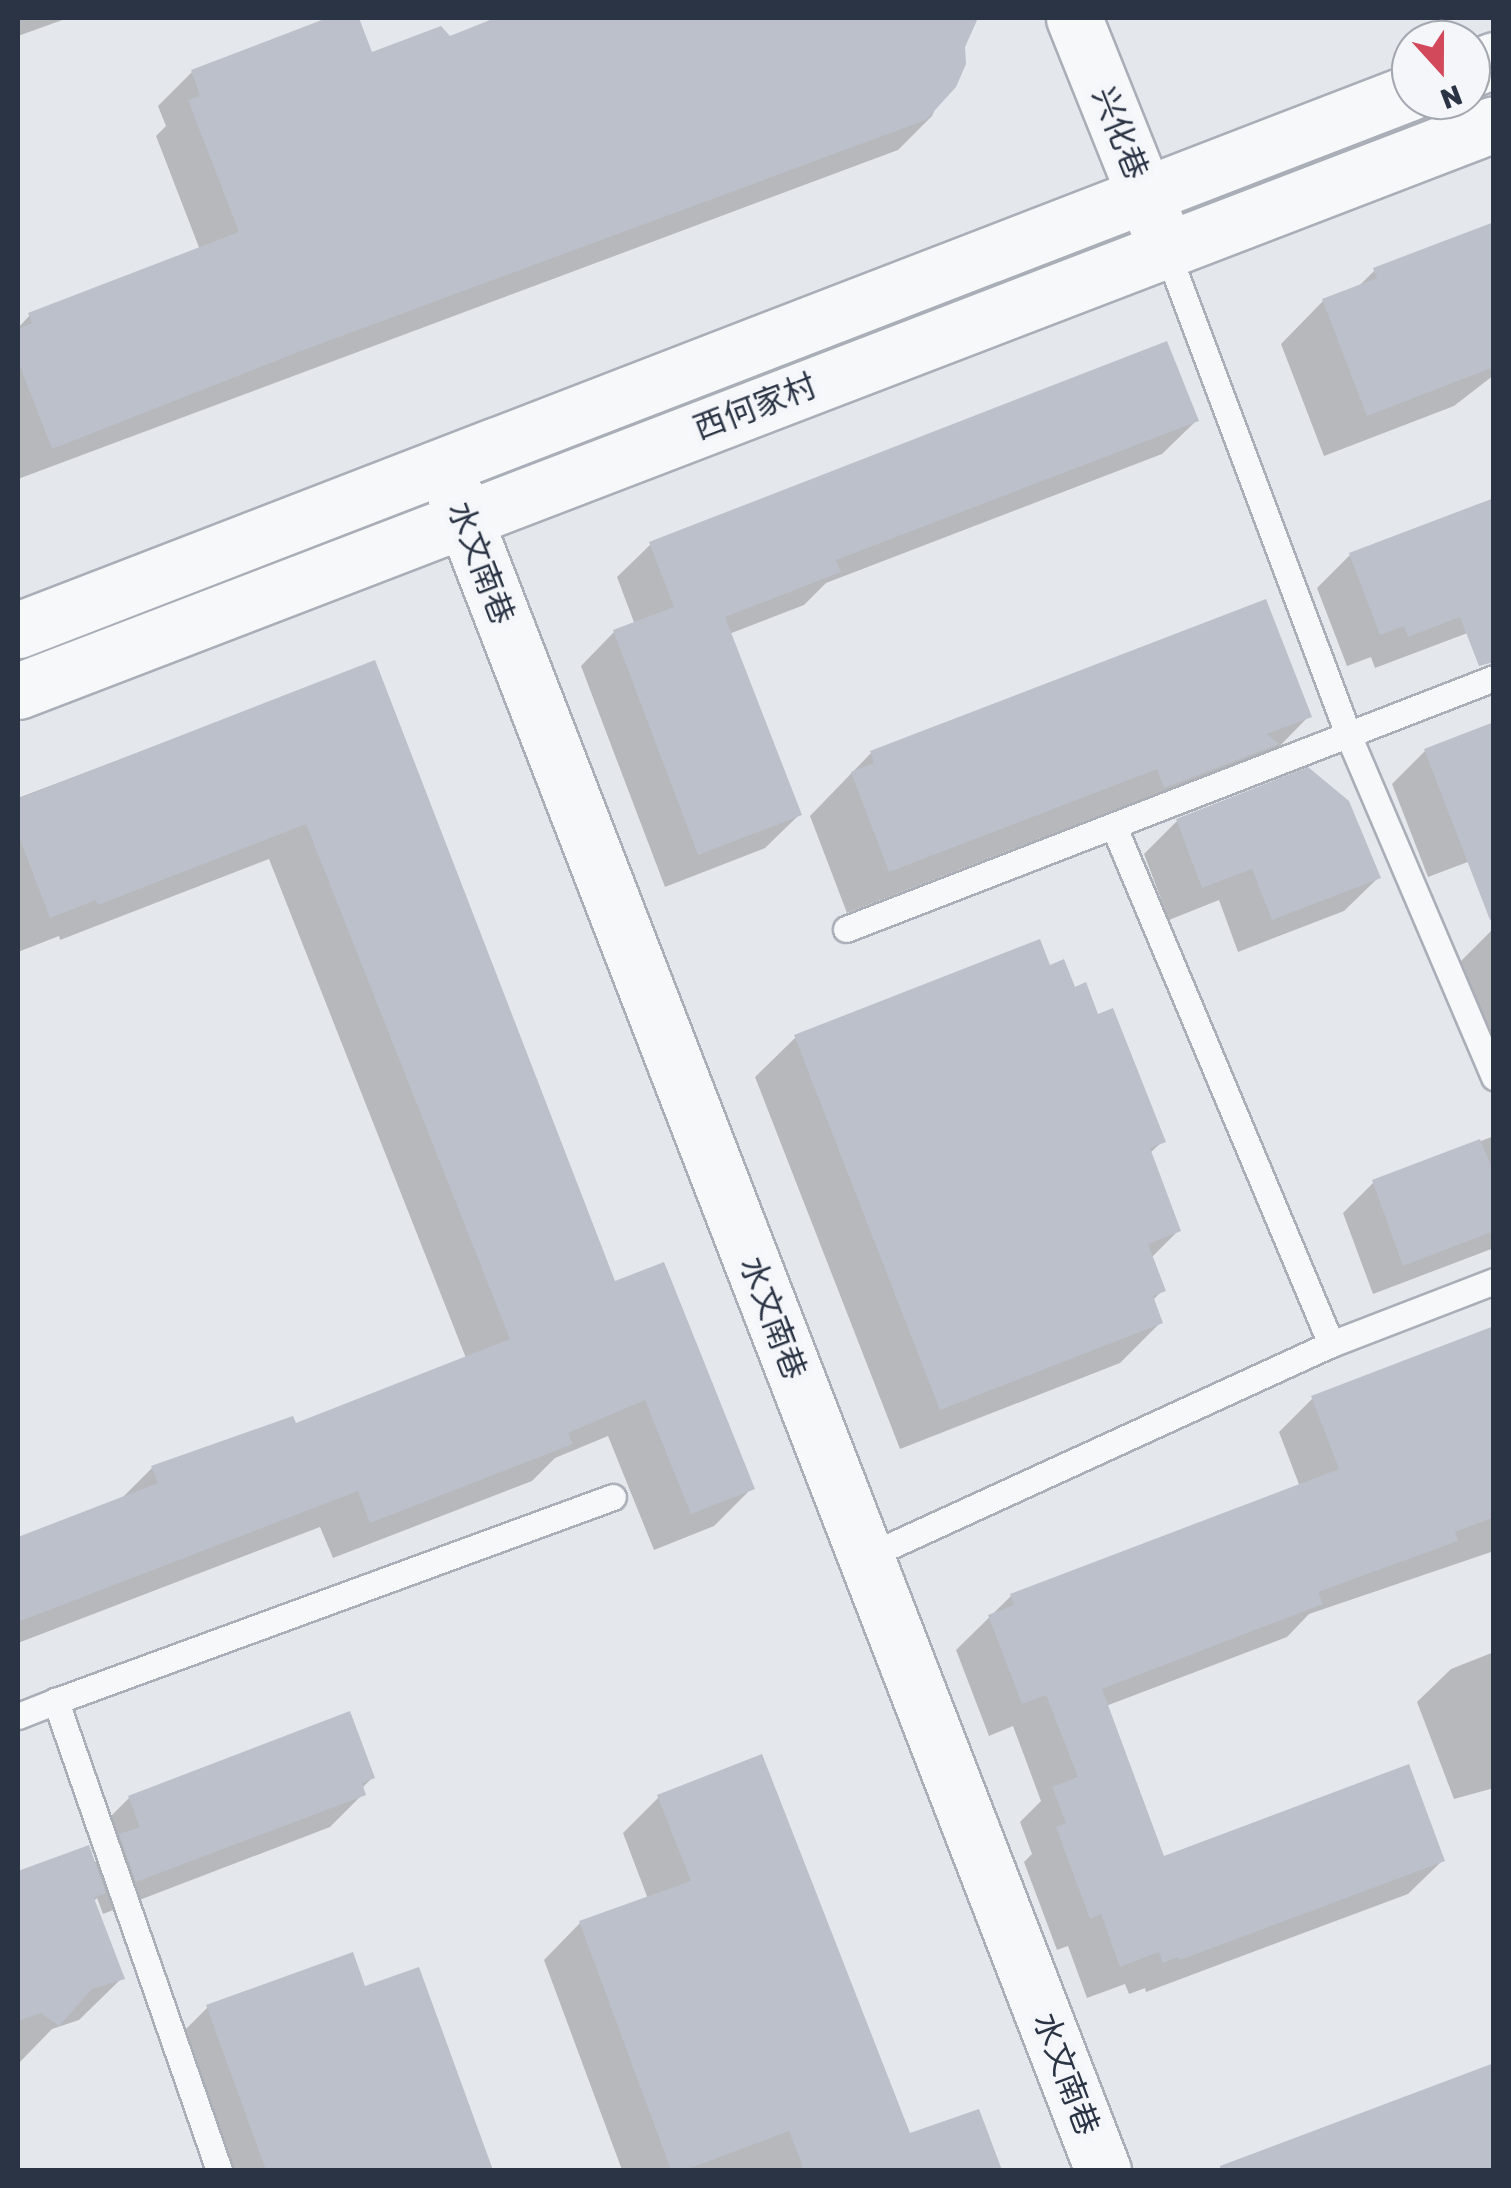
<!DOCTYPE html>
<html>
<head>
<meta charset="utf-8">
<style>
	body { margin:0 }
	#map { position:relative; width:1511px; height:2188px; overflow:hidden; background:#e4e7ec; font-family:Rubik,"Noto Sans SC",sans-serif }
	div>[style] { position:absolute }
	[style*='--x'] { left:calc(var(--x)*1px); top:calc(var(--y)*1px); width:calc(var(--w)*1px); rotate:calc(var(--a)*1deg) }
	.shadow>* { inset:0; background:#0003 }
	.building>* { inset:0; background:#bbc0ca }
	.roads { filter:drop-shadow(2px 0 #a9aeb7) drop-shadow(-2px 0 #a9aeb7) drop-shadow(0 2px #a9aeb7) drop-shadow(0 -2px #a9aeb7) }
	.service>* { height:25px; margin:-12.5px; padding:0 12.5px; transform-origin:12.5px; border-radius:12.5px; background:#f7f8fa }
	.tertiary>* { height:55px; margin:-27.5px; padding:0 27.5px; transform-origin:27.5px; border-radius:27.5px; background:#f7f8fa }
	span { translate:-50% -50%; white-space:nowrap; text-align:center; line-height:1.15; -webkit-text-stroke:10px #f4f6f9; paint-order:stroke }
	.street-label { font-size:32px; color:#2b3445 }
	.frame { position:absolute; inset:0; border:20px solid #2b3445; pointer-events:none }
	.north { position:absolute; left:1391px; top:20px; width:100px; height:100px; box-sizing:border-box; background:#f4f6f9; border:2px solid #a4a8b1; border-radius:50%; rotate:159deg; font-size:28px; font-weight:700; line-height:40px; text-align:center; color:#2b3445 }
	.north::after { content:''; display:block; margin:auto; width:35px; height:45px; background:#d1495b; clip-path:polygon(50% 0,100% 100%,50% 72%,0 100%) }
</style>
</head>
<body>
<div id="map">
	<div class="shadow">
		<i style="clip-path:polygon(18px 18px,68px 18px,18px 36px)"></i>
		<i style="clip-path:polygon(334px 18px,356px 18px,371px 56px,449px 39px,503px 18px,975px 18px,932px 116px,898px 150px,18px 479px,18px 328px,30px 315px,200px 250px,156px 136px,166px 126px,158px 106px,192px 72px)"></i>
		<i style="clip-path:polygon(1494px 224px,1494px 375px,1454px 406px,1324px 456px,1281px 344px,1323px 301px,1356px 289px,1375px 270px)"></i>
		<i style="clip-path:polygon(1196px 421px,1162px 454px,826px 583px,804px 605px,729px 634px,799px 815px,765px 848px,665px 887px,581px 666px,614px 632px,635px 625px,617px 577px,651px 544px)"></i>
		<i style="clip-path:polygon(1350px 555px,1494px 623px,1375px 668px,1371px 657px,1347px 666px,1317px 588px)"></i>
		<i style="clip-path:polygon(374px 663px,613px 1285px,752px 1488px,714px 1526px,654px 1550px,608px 1436px,555px 1458px,532px 1481px,333px 1558px,320px 1527px,18px 1643px,18px 1540px,120px 1500px,152px 1468px,294px 1426px,466px 1358px,269px 859px,60px 940px,59px 936px,18px 952px,18px 798px)"></i>
		<i style="clip-path:polygon(1309px 716px,1267px 759px,1122px 829px,1114px 810px,847px 913px,810px 816px,871px 753px)"></i>
		<i style="clip-path:polygon(1425px 751px,1494px 852px,1428px 877px,1392px 784px)"></i>
		<i style="clip-path:polygon(1177px 821px,1378px 878px,1344px 911px,1238px 952px,1219px 900px,1169px 920px,1144px 854px)"></i>
		<i style="clip-path:polygon(1494px 928px,1494px 1049px,1460px 962px)"></i>
		<i style="clip-path:polygon(1048px 968px,1097px 1017px,1163px 1141px,1149px 1154px,1179px 1230px,1151px 1258px,1163px 1290px,1152px 1301px,1160px 1323px,1120px 1363px,900px 1449px,755px 1077px,796px 1037px)"></i>
		<i style="clip-path:polygon(1494px 1136px,1494px 1248px,1373px 1294px,1343px 1213px,1373px 1183px)"></i>
		<i style="clip-path:polygon(1494px 1329px,1494px 1551px,1309px 1614px,1287px 1637px,1106px 1706px,1162px 1859px,1442px 1861px,1408px 1894px,1146px 1992px,1145px 1988px,1129px 1994px,1125px 1984px,1087px 1998px,1068px 1946px,1057px 1950px,1024px 1862px,1032px 1854px,1020px 1822px,1041px 1801px,1013px 1726px,989px 1736px,956px 1650px,1011px 1596px,1300px 1487px,1279px 1432px,1312px 1399px)"></i>
		<i style="clip-path:polygon(1494px 1652px,1494px 1788px,1454px 1799px,1417px 1702px,1451px 1669px)"></i>
		<i style="clip-path:polygon(372px 1778px,361px 1789px,363px 1794px,330px 1827px,103px 1914px,97px 1898px,93px 1902px,122px 1978px,79px 2020px,52px 2029px,18px 2064px,18px 1874px,87px 1848px,93px 1864px,104px 1853px,96px 1831px,129px 1798px)"></i>
		<i style="clip-path:polygon(659px 1797px,909px 2138px,977px 2112px,999px 2170px,622px 2170px,544px 1960px,580px 1923px,648px 1899px,623px 1833px)"></i>
		<i style="clip-path:polygon(417px 1970px,490px 2170px,217px 2170px,171px 2044px,207px 2008px,364px 1989px)"></i>
		<i style="clip-path:polygon(1494px 2065px,1494px 2170px,1219px 2170px,1220px 2169px)"></i>
	</div>
	<div class="building">
		<i style="clip-path:polygon(327px 18px,359px 18px,372px 52px,441px 26px,450px 36px,495px 18px,978px 18px,965px 47px,966px 64px,956px 87px,926px 120px,301px 351px,52px 449px,18px 361px,18px 329px,32px 323px,28px 313px,239px 232px,188px 100px,200px 96px,191px 70px)"></i>
		<i style="clip-path:polygon(1494px 222px,1494px 367px,1367px 416px,1322px 299px,1377px 278px,1373px 268px)"></i>
		<i style="clip-path:polygon(1167px 341px,1199px 421px,836px 560px,841px 572px,725px 617px,802px 815px,698px 855px,613px 630px,674px 607px,649px 542px)"></i>
		<i style="clip-path:polygon(1494px 498px,1494px 662px,1479px 666px,1460px 617px,1408px 637px,1404px 626px,1380px 635px,1349px 553px)"></i>
		<i style="clip-path:polygon(1266px 599px,1312px 717px,1267px 734px,1279px 744px,1164px 788px,1157px 769px,889px 872px,851px 772px,874px 763px,870px 751px)"></i>
		<i style="clip-path:polygon(375px 660px,615px 1281px,664px 1262px,755px 1489px,691px 1514px,645px 1400px,568px 1433px,573px 1444px,370px 1523px,358px 1491px,18px 1622px,18px 1537px,158px 1483px,151px 1466px,293px 1416px,296px 1423px,510px 1339px,306px 824px,98px 905px,96px 900px,50px 918px,18px 834px,18px 799px)"></i>
		<i style="clip-path:polygon(1494px 722px,1494px 919px,1490px 920px,1424px 749px)"></i>
		<i style="clip-path:polygon(1308px 767px,1349px 801px,1381px 878px,1272px 920px,1252px 869px,1202px 888px,1176px 819px)"></i>
		<i style="clip-path:polygon(1040px 939px,1050px 965px,1064px 959px,1075px 987px,1086px 982px,1098px 1014px,1113px 1008px,1166px 1142px,1150px 1148px,1181px 1231px,1148px 1244px,1166px 1291px,1153px 1296px,1163px 1323px,940px 1410px,794px 1035px)"></i>
		<i style="clip-path:polygon(1480px 1139px,1494px 1174px,1494px 1231px,1403px 1266px,1372px 1180px)"></i>
		<i style="clip-path:polygon(1494px 1326px,1494px 1517px,1455px 1532px,1458px 1541px,1318px 1592px,1323px 1604px,1102px 1689px,1164px 1856px,1409px 1764px,1445px 1861px,1180px 1960px,1178px 1957px,1163px 1963px,1159px 1952px,1120px 1967px,1101px 1914px,1090px 1919px,1056px 1827px,1066px 1823px,1052px 1787px,1078px 1777px,1046px 1695px,1022px 1704px,988px 1615px,1014px 1605px,1010px 1594px,1339px 1469px,1311px 1396px)"></i>
		<i style="clip-path:polygon(350px 1711px,375px 1778px,362px 1783px,366px 1795px,136px 1882px,119px 1834px,140px 1827px,128px 1796px)"></i>
		<i style="clip-path:polygon(762px 1754px,910px 2133px,979px 2109px,1002px 2170px,804px 2170px,789px 2131px,685px 2170px,671px 2170px,579px 1921px,691px 1881px,657px 1795px)"></i>
		<i style="clip-path:polygon(89px 1845px,106px 1893px,94px 1898px,125px 1979px,92px 1989px,59px 2026px,41px 2013px,18px 2021px,18px 1871px)"></i>
		<i style="clip-path:polygon(353px 1952px,365px 1986px,419px 1967px,493px 2170px,266px 2170px,206px 2005px)"></i>
		<i style="clip-path:polygon(1494px 2063px,1494px 2170px,1220px 2170px,1220px 2166px)"></i>
	</div>
	<div class="roads">
		<div class="service">
			<i style="--x:1166;--y:249;--w:521;--a:69.44"></i>
			<i style="--x:1349;--y:737;--w:370;--a:66.9"></i>
			<i style="--x:1114;--y:827;--w:561;--a:67.23"></i>
			<i style="--x:846;--y:929;--w:695;--a:-21.17"></i>
			<i style="--x:866;--y:1557;--w:511;--a:-24.61"></i>
			<i style="--x:1331;--y:1344;--w:175;--a:-21.1"></i>
			<i style="--x:18;--y:1716;--w:41;--a:-21.5"></i>
			<i style="--x:219;--y:2170;--w:497;--a:-109.2"></i>
			<i style="--x:56;--y:1701;--w:593;--a:-20.12"></i>
		</div>
		<div class="tertiary">
			<i style="--x:1074;--y:18;--w:226;--a:68.2"></i>
			<i style="--x:1471;--y:69;--w:25;--a:-21"></i>
			<i style="--x:444;--y:466;--w:1827;--a:68.86"></i>
			<i style="--x:18;--y:630;--w:1493;--a:-21.12"></i>
			<i style="--x:18;--y:691;--w:1581;--a:-21.01"></i>
		</div>
	</div>
	<div class="street-label">
		<span style="left:1120px;top:133px;rotate:68deg">兴化巷</span>
		<span style="left:755px;top:407px;rotate:-21deg">西何家村</span>
		<span style="left:481px;top:563px;rotate:69deg">水文南巷</span>
		<span style="left:773px;top:1318px;rotate:69deg">水文南巷</span>
		<span style="left:1066px;top:2074px;rotate:69deg">水文南巷</span>
	</div>
	<div class="frame"></div>
	<div class="north">N</div>
</div>
</body>
</html>
